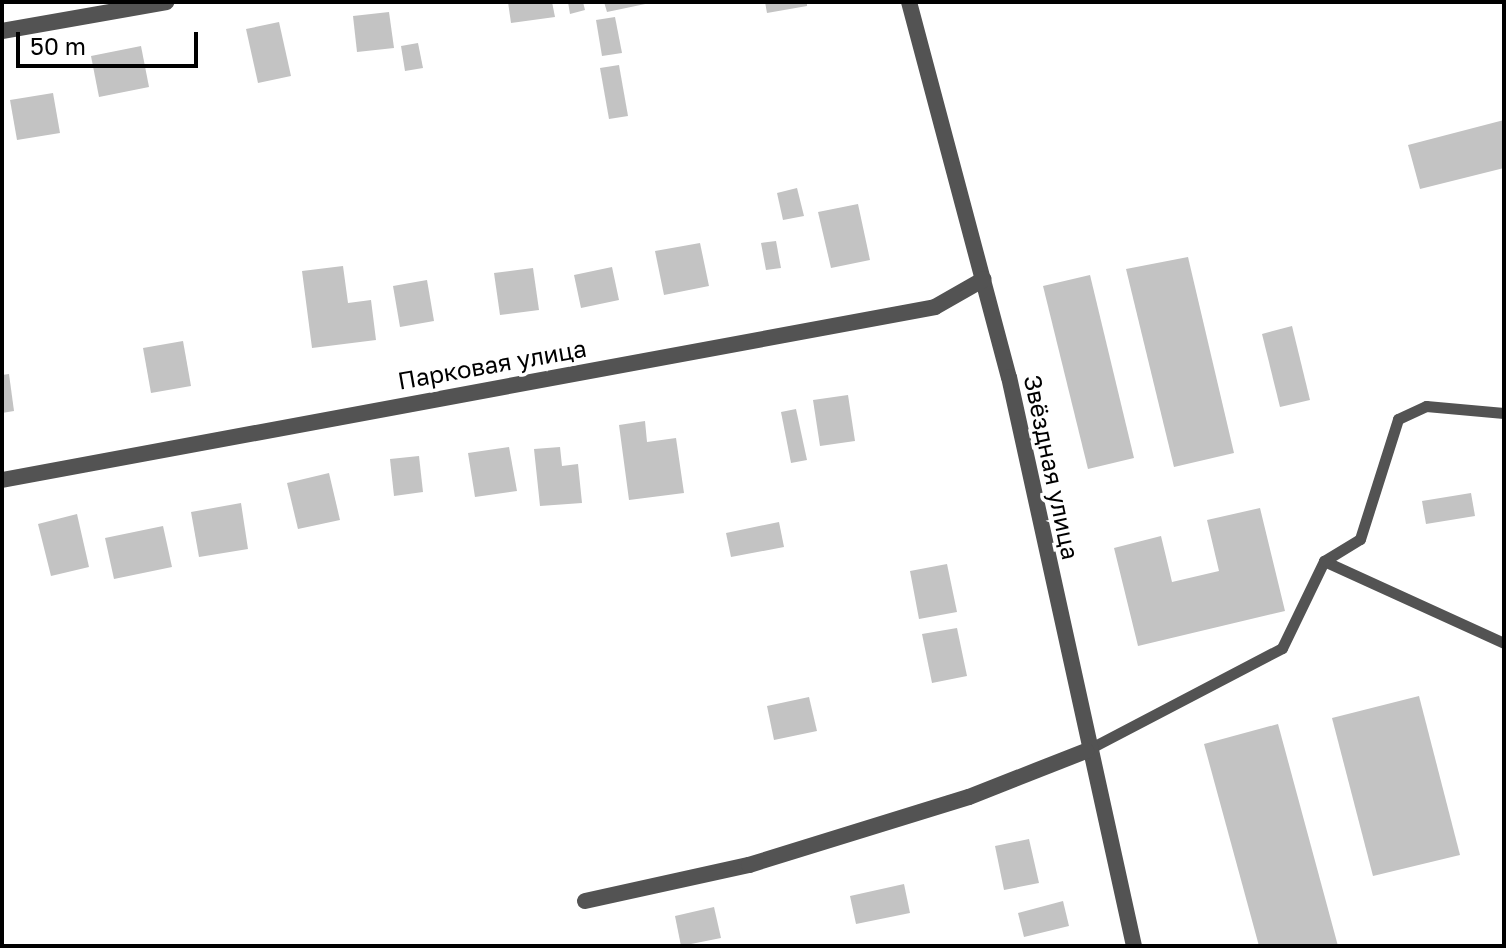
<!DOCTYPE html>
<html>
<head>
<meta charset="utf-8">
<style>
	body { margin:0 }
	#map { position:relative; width:1506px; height:948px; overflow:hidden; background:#fff; font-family:"Golos Text",sans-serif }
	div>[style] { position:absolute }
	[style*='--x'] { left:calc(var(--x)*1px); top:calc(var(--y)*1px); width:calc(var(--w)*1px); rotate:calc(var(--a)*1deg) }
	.building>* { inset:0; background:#c3c3c3 }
	.lane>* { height:11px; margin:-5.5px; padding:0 5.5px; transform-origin:5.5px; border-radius:5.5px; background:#535353 }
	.street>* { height:16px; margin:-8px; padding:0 8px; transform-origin:8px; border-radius:8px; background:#535353 }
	span { translate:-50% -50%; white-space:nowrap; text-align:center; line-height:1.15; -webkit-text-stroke:7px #fff; paint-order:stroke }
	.street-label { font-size:24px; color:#000 }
	.frame { position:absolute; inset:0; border:4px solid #000; pointer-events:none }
	.scale { position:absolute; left:16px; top:32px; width:182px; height:36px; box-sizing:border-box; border:4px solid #000; border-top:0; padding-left:10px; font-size:24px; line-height:28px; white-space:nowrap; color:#000; -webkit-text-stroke:6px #fff; paint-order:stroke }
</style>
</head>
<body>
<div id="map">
	<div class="building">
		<i style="clip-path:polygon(508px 2px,552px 2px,555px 17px,511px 23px)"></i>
		<i style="clip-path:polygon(568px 2px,583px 2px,585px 10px,570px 14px)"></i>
		<i style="clip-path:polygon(604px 2px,649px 2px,650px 3px,607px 12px)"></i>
		<i style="clip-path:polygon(765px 2px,807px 2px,807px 6px,767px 13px)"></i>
		<i style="clip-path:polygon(389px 12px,394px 48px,357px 52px,353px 16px)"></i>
		<i style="clip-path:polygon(615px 17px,622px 53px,602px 56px,596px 20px)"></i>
		<i style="clip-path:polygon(279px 22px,291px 76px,258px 83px,246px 29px)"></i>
		<i style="clip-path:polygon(418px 43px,423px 68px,405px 71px,401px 46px)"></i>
		<i style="clip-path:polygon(141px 46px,149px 87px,99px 97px,91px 56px)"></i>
		<i style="clip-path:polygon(619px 65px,628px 116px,609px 119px,600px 68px)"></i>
		<i style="clip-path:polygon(53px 93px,60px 133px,17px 140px,10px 100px)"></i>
		<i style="clip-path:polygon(1504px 120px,1504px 168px,1420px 189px,1408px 145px)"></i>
		<i style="clip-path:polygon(797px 188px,804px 216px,783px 220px,777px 193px)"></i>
		<i style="clip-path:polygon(858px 204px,870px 260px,831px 268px,818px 212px)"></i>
		<i style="clip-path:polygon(776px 241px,781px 268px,766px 270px,761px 243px)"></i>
		<i style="clip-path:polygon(700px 243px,709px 286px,664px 295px,655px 251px)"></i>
		<i style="clip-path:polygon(1188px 257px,1234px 453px,1174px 467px,1126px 269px)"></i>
		<i style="clip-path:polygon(343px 266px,348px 303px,371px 300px,376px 340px,312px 348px,302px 271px)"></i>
		<i style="clip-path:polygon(612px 267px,619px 300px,581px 308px,574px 275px)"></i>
		<i style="clip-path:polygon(533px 268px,539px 310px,500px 315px,494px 273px)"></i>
		<i style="clip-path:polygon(1090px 275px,1134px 458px,1088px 469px,1043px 286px)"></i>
		<i style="clip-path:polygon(427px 280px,434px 321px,400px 327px,393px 286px)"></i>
		<i style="clip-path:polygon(1292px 326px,1310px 400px,1280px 407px,1262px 334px)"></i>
		<i style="clip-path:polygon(183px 341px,191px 386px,151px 393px,143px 348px)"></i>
		<i style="clip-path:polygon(9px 374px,14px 411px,2px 413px,2px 375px)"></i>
		<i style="clip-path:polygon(848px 395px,855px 441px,820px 446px,813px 400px)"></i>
		<i style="clip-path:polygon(796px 409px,807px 460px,791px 463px,781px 412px)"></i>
		<i style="clip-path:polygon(645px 421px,647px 442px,676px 438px,684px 493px,629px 500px,619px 425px)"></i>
		<i style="clip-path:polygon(509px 447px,517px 491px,475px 497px,468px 453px)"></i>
		<i style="clip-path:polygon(560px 447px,562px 466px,578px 464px,582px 503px,540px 506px,534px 449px)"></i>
		<i style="clip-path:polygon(419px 456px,423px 492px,394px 496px,390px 459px)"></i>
		<i style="clip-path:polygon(329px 473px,340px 520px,298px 529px,287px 483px)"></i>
		<i style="clip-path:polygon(1471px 493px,1475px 516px,1426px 524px,1422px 501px)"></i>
		<i style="clip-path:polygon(241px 503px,248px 549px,199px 557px,191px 512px)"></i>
		<i style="clip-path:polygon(1260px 508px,1285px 611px,1138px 646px,1114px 548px,1161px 536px,1172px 582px,1219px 571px,1207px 520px)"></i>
		<i style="clip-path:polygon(77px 514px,89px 567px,51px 576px,38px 524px)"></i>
		<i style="clip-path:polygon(779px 522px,784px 547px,731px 557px,726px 533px)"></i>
		<i style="clip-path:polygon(163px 526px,172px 567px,114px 579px,105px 538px)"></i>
		<i style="clip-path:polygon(947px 564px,957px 612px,919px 619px,910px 571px)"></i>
		<i style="clip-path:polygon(957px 628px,967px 676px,932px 683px,922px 634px)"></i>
		<i style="clip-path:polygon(1419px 696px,1460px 855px,1373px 876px,1332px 718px)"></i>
		<i style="clip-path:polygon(809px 697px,817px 731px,774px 740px,767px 706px)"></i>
		<i style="clip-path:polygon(1278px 724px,1338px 946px,1259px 946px,1204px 744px)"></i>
		<i style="clip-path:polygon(1029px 839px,1039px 883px,1004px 890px,995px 846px)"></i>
		<i style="clip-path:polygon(904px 884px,910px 913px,856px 924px,850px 896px)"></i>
		<i style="clip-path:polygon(1063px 901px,1069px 926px,1024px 937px,1018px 913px)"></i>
		<i style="clip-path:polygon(714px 907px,721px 938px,681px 946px,675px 916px)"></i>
	</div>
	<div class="lane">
		<i style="--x:1324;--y:561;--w:198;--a:24.5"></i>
		<i style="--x:1087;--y:750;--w:220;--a:-27.6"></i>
		<i style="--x:1282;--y:648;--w:97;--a:-64.2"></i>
		<i style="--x:1324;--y:561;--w:42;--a:-31.4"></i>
		<i style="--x:1360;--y:539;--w:126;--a:-72.4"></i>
		<i style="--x:1398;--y:419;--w:31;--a:-25"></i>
		<i style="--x:1426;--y:406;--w:78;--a:5.1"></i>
	</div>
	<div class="street">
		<i style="--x:909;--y:2;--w:388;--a:75.1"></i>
		<i style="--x:1009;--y:377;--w:583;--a:77.61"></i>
		<i style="--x:2;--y:31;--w:167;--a:-10"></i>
		<i style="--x:2;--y:480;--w:949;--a:-10.5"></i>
		<i style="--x:935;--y:307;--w:56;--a:-29.7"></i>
		<i style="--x:585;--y:901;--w:168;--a:-12.4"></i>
		<i style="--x:749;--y:865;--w:230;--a:-17.2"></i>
		<i style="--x:969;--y:797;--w:126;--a:-21.5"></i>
	</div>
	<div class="street-label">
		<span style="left:492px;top:364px;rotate:-10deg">Парковая улица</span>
		<span style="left:1052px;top:467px;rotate:78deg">Звёздная улица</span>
	</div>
	<div class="frame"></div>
	<div class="scale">50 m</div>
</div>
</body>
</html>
